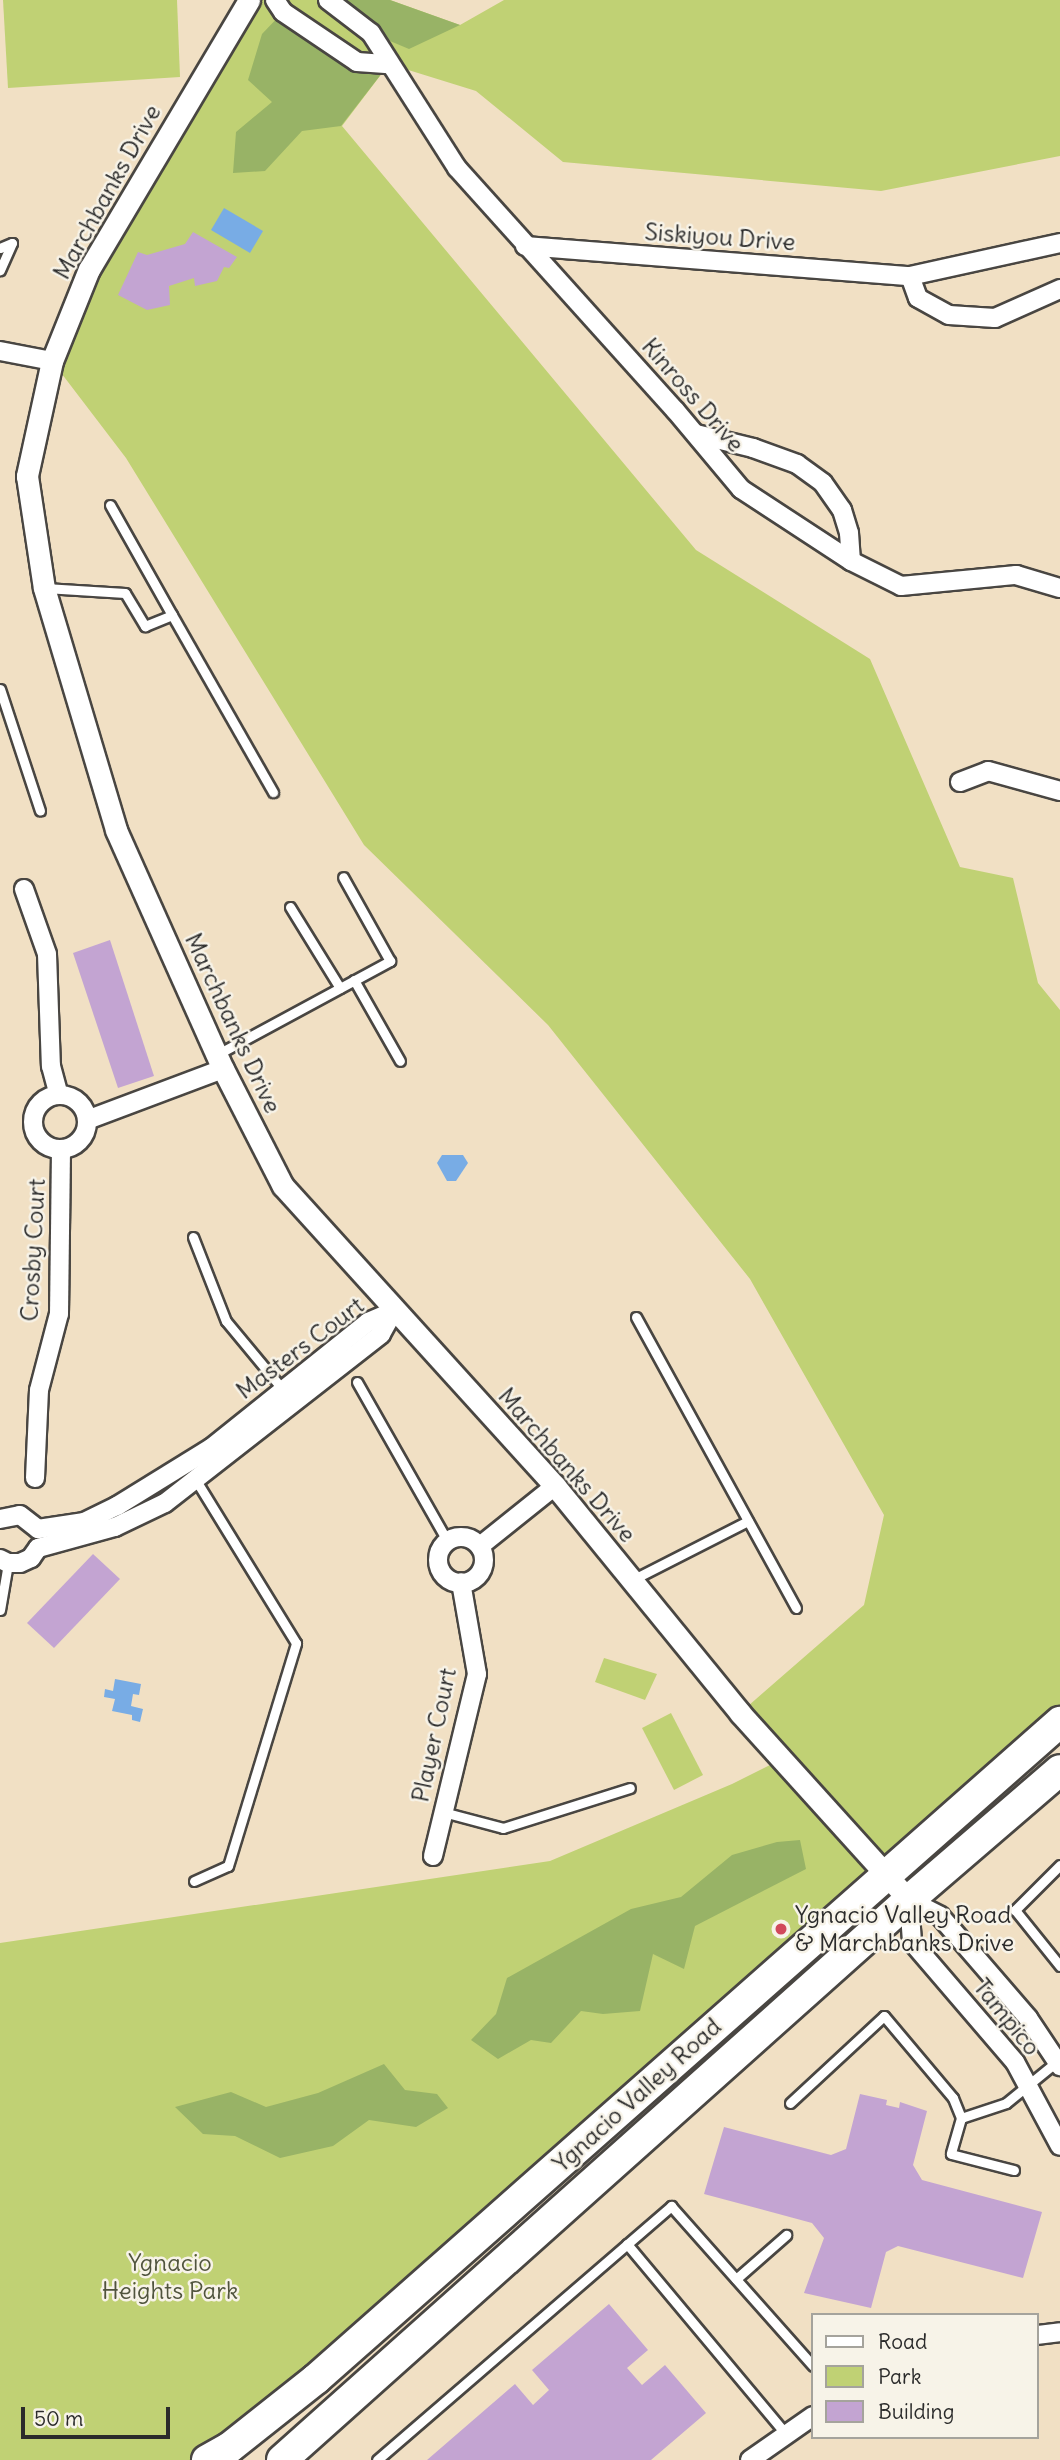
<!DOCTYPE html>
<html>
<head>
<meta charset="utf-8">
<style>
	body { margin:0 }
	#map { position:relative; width:1060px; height:2460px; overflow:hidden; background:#f1e0c4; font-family:Delius,sans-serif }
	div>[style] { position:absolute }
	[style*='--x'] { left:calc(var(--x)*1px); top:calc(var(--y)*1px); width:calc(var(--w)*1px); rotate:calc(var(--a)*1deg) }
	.green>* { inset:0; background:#c0d174 }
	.forest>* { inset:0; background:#98b366 }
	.water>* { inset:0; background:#78ace5 }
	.building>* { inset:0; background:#c3a4d2 }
	.roads { filter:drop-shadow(2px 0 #494642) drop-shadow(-2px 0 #494642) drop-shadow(0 2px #494642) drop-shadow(0 -2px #494642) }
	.service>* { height:9px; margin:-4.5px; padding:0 4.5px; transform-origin:4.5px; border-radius:4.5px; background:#fff }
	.minor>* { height:18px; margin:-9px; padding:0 9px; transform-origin:9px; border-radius:9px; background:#fff }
	.minor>.ring { margin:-9px; padding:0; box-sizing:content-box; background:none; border:18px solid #fff; border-radius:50% }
	.tertiary>* { height:21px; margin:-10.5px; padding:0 10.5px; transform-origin:10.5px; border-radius:10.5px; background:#fff }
	.trunk>* { height:30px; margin:-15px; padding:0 15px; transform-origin:15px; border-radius:15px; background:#fff }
	.dots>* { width:19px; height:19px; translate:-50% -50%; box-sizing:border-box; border:4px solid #f7f3e8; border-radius:50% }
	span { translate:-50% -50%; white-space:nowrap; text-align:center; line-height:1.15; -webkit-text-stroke:5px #f7f3e8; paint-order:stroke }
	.street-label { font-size:24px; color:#2b2b2b }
	.poi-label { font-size:24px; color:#2b2b2b }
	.left { translate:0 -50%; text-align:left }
	.park-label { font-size:24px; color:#50543d }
	.legend { position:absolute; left:811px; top:2313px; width:228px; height:126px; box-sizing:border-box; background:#f7f3e8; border:2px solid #a5a39c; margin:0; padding:9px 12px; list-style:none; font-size:21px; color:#2b2b2b }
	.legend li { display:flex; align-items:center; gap:14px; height:35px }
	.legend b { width:35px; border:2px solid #a5a39c }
	.scale { position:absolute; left:21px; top:2407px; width:149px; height:32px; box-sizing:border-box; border:4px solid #2b2b2b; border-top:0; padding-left:9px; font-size:21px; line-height:24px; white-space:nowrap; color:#2b2b2b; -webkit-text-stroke:5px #f7f3e8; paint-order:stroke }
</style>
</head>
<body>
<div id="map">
	<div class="green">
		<i style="clip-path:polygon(3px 0,177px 0,180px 77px,8px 88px)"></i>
		<i style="clip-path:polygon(249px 0,390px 0,460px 25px,504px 0,1060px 0,1060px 156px,881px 191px,563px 162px,476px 91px,389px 64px,342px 126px,696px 550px,870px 659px,960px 867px,1013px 878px,1038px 983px,1060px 1010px,1060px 1722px,207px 2460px,0 2460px,0 1943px,550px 1861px,732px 1784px,780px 1760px,740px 1713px,864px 1605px,884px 1515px,750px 1279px,548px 1025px,364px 845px,126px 458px,52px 361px,89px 269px)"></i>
		<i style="clip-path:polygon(604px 1658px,657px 1674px,645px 1700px,595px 1682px)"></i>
		<i style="clip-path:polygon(671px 1713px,703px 1775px,674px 1790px,642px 1728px)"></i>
	</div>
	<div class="forest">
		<i style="clip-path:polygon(328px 0,390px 0,460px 25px,409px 49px,371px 33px)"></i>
		<i style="clip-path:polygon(283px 12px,356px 61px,389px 64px,341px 126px,302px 131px,265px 171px,233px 173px,236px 132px,272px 102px,248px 80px,262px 34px)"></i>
		<i style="clip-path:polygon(800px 1840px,806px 1869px,695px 1926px,684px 1969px,653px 1954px,640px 2011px,603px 2014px,581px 2011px,551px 2043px,531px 2040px,498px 2059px,471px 2040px,496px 2014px,507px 1978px,631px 1909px,681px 1897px,732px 1855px,777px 1842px)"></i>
		<i style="clip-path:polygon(384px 2064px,405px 2090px,437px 2094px,448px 2108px,416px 2127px,369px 2120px,333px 2146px,280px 2158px,235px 2136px,203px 2134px,175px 2107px,231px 2092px,266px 2107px,318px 2093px)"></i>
	</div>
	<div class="water">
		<i style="clip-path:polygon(224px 208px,263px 231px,250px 253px,211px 230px)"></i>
		<i style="clip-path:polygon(442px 1155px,463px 1155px,468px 1163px,456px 1181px,447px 1181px,437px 1163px)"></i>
		<i style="clip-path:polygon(115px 1679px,141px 1684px,139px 1695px,133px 1694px,131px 1706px,143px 1709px,140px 1722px,132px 1720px,132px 1715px,112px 1711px,115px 1699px,104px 1697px,105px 1689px,113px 1691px)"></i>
	</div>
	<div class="building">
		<i style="clip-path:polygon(193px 232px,237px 257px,229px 268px,224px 267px,217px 281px,195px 286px,194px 278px,169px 286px,170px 305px,147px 310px,118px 295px,138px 252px,147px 255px,185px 244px)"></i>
		<i style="clip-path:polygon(110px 940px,154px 1076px,118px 1088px,73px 953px)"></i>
		<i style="clip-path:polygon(93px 1554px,120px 1579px,54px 1648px,27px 1623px)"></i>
		<i style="clip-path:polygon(860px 2094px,887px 2100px,886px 2105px,899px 2108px,900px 2102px,927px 2111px,913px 2165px,922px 2180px,1042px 2212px,1023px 2278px,898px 2246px,886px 2252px,871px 2308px,804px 2293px,824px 2238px,812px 2223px,704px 2194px,724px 2127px,831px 2155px,846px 2149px)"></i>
		<i style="clip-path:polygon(609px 2304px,648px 2350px,627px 2368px,642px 2385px,665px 2365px,706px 2413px,651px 2460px,427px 2460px,515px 2384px,533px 2405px,549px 2390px,532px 2370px)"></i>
	</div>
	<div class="roads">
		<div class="service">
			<i style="--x:0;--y:248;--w:13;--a:-23"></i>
			<i style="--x:12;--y:243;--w:30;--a:114"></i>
			<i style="--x:110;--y:505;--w:126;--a:60.6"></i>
			<i style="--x:45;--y:588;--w:80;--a:3.6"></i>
			<i style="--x:125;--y:593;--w:39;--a:59"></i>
			<i style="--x:145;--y:626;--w:29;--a:-22"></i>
			<i style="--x:172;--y:615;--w:204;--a:60.3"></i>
			<i style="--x:0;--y:689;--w:128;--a:71.8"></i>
			<i style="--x:290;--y:907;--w:95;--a:58.3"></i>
			<i style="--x:354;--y:980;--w:93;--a:60.4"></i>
			<i style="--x:218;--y:1054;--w:196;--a:-28.4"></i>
			<i style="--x:390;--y:961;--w:96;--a:-119.2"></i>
			<i style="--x:193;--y:1237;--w:90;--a:68.6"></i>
			<i style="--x:226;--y:1321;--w:92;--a:50.3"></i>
			<i style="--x:636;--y:1317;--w:332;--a:61.2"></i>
			<i style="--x:357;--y:1382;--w:184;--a:60.4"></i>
			<i style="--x:632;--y:1580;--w:130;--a:-27"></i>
			<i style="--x:0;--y:1610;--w:48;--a:-80.3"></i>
			<i style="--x:443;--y:1812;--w:62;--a:14.9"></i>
			<i style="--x:503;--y:1828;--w:133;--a:-17.5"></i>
			<i style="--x:1060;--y:1865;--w:64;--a:135"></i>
			<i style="--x:1015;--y:1910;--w:72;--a:51.2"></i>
			<i style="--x:194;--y:1881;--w:37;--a:-24"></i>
			<i style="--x:228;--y:1866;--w:233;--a:-73"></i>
			<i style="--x:296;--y:1643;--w:195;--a:-121.6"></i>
			<i style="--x:790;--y:2103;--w:128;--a:-42.8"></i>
			<i style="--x:884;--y:2016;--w:107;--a:49.9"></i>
			<i style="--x:953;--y:2098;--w:22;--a:68"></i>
			<i style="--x:961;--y:2118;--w:47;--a:-18.4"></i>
			<i style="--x:1006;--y:2103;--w:68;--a:-39.1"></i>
			<i style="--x:961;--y:2118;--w:37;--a:106"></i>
			<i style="--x:951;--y:2154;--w:65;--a:14.3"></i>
			<i style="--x:627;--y:2244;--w:248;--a:50.1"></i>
			<i style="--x:736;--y:2279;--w:67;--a:-41.3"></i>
			<i style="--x:377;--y:2460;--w:389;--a:-40.8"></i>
			<i style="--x:671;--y:2206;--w:214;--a:48.4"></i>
		</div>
		<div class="minor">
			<i style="--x:275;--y:0;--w:14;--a:56"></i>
			<i style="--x:283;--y:12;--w:89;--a:34"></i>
			<i style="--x:357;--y:62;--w:32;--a:4"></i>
			<i style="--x:328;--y:0;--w:54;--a:37.5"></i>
			<i style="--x:371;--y:33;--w:160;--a:57.5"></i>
			<i style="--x:457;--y:168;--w:326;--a:48"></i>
			<i style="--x:675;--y:410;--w:103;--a:50.1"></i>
			<i style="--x:741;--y:489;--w:131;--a:33.2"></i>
			<i style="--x:851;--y:561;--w:56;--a:26.6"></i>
			<i style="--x:901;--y:586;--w:116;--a:-5.5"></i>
			<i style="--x:1016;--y:575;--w:46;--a:16.5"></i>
			<i style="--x:525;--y:246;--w:386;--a:4.5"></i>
			<i style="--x:910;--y:276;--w:154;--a:-12.4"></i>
			<i style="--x:910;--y:276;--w:23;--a:70"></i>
			<i style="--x:918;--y:298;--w:35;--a:29"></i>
			<i style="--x:949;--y:315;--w:46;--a:3.7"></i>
			<i style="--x:995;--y:318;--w:71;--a:-24"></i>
			<i style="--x:0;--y:351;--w:53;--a:10.9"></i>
			<i style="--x:696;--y:434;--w:59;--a:13.8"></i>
			<i style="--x:753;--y:448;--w:47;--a:20"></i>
			<i style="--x:797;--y:464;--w:32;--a:36"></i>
			<i style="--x:823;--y:483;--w:33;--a:55"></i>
			<i style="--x:842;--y:510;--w:24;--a:73"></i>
			<i style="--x:849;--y:533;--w:28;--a:86"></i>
			<i style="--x:960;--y:782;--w:30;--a:-21"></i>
			<i style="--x:988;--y:771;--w:75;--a:15.5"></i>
			<i style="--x:24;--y:889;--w:69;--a:70.5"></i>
			<i style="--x:47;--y:954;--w:112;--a:88"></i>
			<i style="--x:51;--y:1066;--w:30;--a:75"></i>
			<i class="ring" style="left:33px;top:1095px;width:36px;height:36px"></i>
			<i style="--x:87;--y:1120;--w:145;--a:-20.6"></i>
			<i style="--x:35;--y:1478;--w:88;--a:-87.4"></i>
			<i style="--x:39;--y:1390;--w:79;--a:-75.3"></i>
			<i style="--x:59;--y:1314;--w:165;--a:-89.3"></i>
			<i style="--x:0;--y:1519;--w:20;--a:-11"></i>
			<i style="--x:20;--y:1515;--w:23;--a:38"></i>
			<i style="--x:38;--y:1529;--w:47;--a:-8.7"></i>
			<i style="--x:84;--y:1522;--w:37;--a:-26"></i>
			<i style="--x:117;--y:1506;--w:110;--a:-31.7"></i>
			<i style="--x:211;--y:1448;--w:201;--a:-38.7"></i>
			<i style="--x:368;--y:1322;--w:28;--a:-23"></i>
			<i class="ring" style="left:438px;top:1537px;width:28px;height:28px"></i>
			<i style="--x:480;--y:1546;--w:96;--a:-38.7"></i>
			<i style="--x:0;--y:1559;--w:9;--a:27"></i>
			<i style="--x:8;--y:1563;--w:12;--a:0"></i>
			<i style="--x:20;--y:1563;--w:12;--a:-24"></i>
			<i style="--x:31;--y:1558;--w:12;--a:-55"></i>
			<i style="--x:38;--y:1548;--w:80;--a:-15.3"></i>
			<i style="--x:115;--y:1527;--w:55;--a:-25.6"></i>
			<i style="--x:165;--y:1503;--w:274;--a:-38"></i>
			<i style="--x:381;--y:1334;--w:26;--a:-61"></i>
			<i style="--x:433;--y:1856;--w:187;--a:-76.4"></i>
			<i style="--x:477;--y:1674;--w:93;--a:-99.9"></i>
			<i style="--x:909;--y:1900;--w:42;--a:85.9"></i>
			<i style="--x:912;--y:1942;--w:158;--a:49.4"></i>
			<i style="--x:1015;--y:2062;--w:95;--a:61.8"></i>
			<i style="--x:909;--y:1900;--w:35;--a:27"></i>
			<i style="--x:940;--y:1916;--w:135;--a:49.2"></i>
			<i style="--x:1028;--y:2018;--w:58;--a:56.3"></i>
			<i style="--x:1037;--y:2335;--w:23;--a:-7"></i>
			<i style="--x:750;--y:2460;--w:77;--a:-34.9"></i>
		</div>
		<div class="tertiary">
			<i style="--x:249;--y:0;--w:313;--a:120.7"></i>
			<i style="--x:89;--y:269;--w:99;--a:111.9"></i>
			<i style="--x:52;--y:361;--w:118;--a:102.3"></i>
			<i style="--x:27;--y:476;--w:113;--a:81.4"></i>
			<i style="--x:44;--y:588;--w:252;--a:73.4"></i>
			<i style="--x:116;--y:830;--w:262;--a:65.9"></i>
			<i style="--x:223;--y:1069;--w:131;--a:62.9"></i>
			<i style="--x:283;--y:1186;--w:405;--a:47.8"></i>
			<i style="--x:555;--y:1486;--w:293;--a:50.8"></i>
			<i style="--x:740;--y:1713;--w:252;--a:47.9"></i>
		</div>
		<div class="trunk">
			<i style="--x:207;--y:2460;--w:25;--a:-29"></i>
			<i style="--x:229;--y:2448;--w:111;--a:-38.4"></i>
			<i style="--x:316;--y:2379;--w:993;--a:-41.45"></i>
			<i style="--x:282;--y:2460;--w:841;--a:-41.77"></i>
			<i style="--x:909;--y:1900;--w:199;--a:-40.7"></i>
		</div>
	</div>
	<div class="dots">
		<i style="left:781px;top:1929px;background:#d1495b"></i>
	</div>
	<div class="street-label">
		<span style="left:107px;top:192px;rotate:-61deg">Marchbanks Drive</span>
		<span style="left:720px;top:237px;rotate:4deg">Siskiyou Drive</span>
		<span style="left:693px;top:395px;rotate:49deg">Kinross Drive</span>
		<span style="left:233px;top:1023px;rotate:65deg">Marchbanks Drive</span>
		<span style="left:33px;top:1250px;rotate:-87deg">Crosby Court</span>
		<span style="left:300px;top:1348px;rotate:-37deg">Masters Court</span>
		<span style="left:567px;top:1465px;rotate:49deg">Marchbanks Drive</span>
		<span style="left:434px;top:1735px;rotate:-78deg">Player Court</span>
		<span style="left:1007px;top:2017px;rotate:51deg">Tampico</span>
		<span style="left:637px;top:2095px;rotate:-42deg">Ygnacio Valley Road</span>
	</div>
	<div class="poi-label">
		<span class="left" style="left:795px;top:1929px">Ygnacio Valley Road<br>&amp; Marchbanks Drive</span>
	</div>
	<div class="park-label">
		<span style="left:170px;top:2277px">Ygnacio<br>Heights Park</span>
	</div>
	<ul class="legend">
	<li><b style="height:9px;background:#fff"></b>Road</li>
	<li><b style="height:19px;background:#c0d174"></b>Park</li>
	<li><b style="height:19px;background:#c3a4d2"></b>Building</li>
	</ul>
	<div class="scale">50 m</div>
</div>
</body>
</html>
